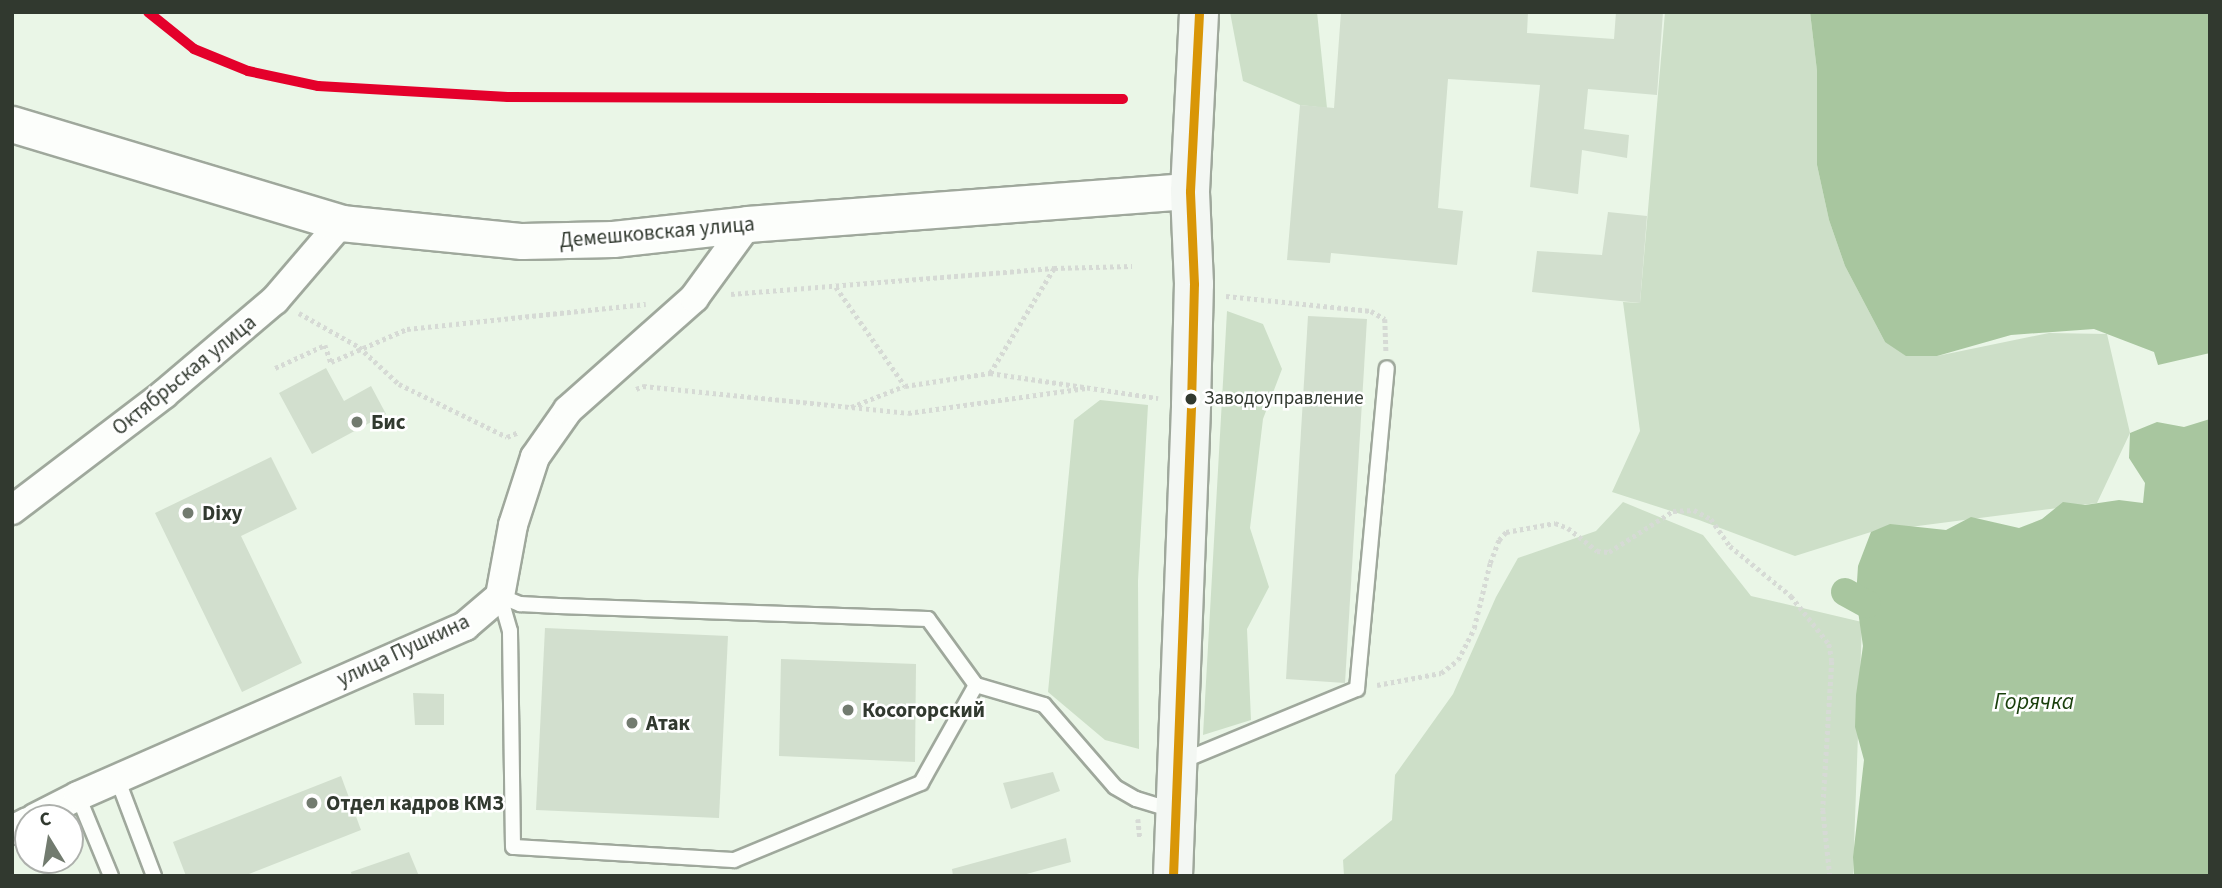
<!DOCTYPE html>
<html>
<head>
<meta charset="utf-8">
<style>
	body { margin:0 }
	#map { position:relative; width:2222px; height:888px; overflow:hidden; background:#eaf6e7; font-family:"Source Sans 3",sans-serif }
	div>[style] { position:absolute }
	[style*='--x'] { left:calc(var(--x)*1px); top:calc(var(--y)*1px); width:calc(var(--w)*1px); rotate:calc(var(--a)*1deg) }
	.green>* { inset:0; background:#cddfc8 }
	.water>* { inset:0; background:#a8c69f }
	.canal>* { height:28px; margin:-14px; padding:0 14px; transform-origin:14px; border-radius:14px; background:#a8c69f }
	.building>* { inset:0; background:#d2dfce }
	.path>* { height:4.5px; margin-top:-2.25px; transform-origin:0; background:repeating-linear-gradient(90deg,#d6dad5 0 3.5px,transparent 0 7px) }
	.roads { filter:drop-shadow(2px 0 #9fa89c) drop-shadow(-2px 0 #9fa89c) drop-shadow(0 2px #9fa89c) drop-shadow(0 -2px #9fa89c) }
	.service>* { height:14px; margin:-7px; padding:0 7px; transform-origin:7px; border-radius:7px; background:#fcfefb }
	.minor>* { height:28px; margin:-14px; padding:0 14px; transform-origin:14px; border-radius:14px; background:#fcfefb }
	.tertiary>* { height:35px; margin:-17.5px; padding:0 17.5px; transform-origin:17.5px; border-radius:17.5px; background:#fcfefb }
	.secondary>* { height:38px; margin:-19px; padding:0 19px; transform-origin:19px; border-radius:19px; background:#f3f7f3 }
	.bus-1>* { height:9px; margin:-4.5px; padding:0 4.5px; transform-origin:4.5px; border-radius:4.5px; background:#d99607 }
	.rail-1>* { height:10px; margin:-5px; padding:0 5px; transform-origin:5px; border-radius:5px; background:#e4002b }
	.dots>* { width:19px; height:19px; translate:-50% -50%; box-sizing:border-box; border:4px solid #fff; border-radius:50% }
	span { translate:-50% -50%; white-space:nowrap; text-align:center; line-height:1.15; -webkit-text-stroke:5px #fff; paint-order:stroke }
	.bus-label { font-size:19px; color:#31392f }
	.left { translate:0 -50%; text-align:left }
	.street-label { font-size:21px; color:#31392f }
	.poi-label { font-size:21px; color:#31392f; font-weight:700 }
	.water-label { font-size:23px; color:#1a3f0c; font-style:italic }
	.frame { position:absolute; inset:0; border:14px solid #31392f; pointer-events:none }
	.north { position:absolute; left:14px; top:804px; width:70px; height:70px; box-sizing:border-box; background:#fff; border:2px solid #adb0ac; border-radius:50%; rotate:349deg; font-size:19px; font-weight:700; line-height:28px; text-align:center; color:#31392f }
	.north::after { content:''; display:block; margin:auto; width:24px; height:32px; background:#727b6f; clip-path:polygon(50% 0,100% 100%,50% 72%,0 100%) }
</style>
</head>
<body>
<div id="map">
	<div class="green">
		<i style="clip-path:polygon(1230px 12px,1317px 12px,1327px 108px,1300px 105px,1243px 81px)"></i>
		<i style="clip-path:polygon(1665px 12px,1810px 12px,1817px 71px,1817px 165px,1829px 220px,1845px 266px,1885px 342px,1937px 356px,2049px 333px,2107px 334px,2130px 433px,2097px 503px,1871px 532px,1795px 556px,1699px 520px,1612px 492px,1640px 431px,1623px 302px,1640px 303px)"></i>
		<i style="clip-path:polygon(1227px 311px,1263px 324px,1282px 369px,1263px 419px,1250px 528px,1269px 587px,1247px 629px,1251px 720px,1203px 735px)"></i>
		<i style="clip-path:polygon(1100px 400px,1148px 405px,1138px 581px,1139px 749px,1105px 740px,1048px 692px,1074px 420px)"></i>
		<i style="clip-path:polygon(1623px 502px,1703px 535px,1751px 596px,1862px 622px,1853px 876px,1344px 876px,1343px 860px,1392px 820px,1395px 775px,1453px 694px,1496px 597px,1518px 558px,1596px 531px)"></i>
	</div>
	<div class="water">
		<i style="clip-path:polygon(1810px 12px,2210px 12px,2210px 353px,2158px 365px,2154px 352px,2094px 329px,2011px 335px,1937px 356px,1906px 356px,1885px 342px,1845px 266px,1829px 220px,1817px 165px,1817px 71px)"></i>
		<i style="clip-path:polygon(2210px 419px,2210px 876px,1854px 876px,1853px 857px,1864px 760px,1855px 727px,1856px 695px,1863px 646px,1856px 597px,1858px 566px,1871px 532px,1890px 524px,1946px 530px,1971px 517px,2019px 528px,2042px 519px,2063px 502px,2085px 505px,2119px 500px,2143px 503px,2145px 483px,2129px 458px,2130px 433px,2157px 422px,2184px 427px)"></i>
	</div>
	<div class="canal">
		<i style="--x:1845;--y:592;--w:25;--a:29"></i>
	</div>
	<div class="building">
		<i style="clip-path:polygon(1341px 12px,1528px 12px,1527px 33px,1614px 39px,1616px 12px,1663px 12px,1657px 95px,1588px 89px,1584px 129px,1629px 135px,1627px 158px,1582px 150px,1578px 194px,1530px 187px,1540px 85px,1448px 79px,1438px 208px,1463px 211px,1457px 265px,1331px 253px,1330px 263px,1287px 260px,1300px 105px,1334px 108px)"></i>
		<i style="clip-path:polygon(1608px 212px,1647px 216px,1640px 303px,1532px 292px,1537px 251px,1602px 255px)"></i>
		<i style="clip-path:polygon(1308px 316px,1367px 319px,1345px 683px,1286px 679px)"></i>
		<i style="clip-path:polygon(326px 368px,344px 401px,371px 386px,386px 414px,312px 454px,279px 393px)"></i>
		<i style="clip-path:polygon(271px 457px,297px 509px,241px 536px,302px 663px,242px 692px,155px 513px)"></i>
		<i style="clip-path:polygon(545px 628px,728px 636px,719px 818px,536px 810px)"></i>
		<i style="clip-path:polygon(781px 659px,916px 664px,915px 762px,779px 756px)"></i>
		<i style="clip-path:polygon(413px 693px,444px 694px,444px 725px,415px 725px)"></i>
		<i style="clip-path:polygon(1053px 772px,1060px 791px,1011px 809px,1003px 783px)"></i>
		<i style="clip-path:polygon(341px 776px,361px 830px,244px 876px,186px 876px,173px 842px)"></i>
		<i style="clip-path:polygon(1066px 838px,1071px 862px,1019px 876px,953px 876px,952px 869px)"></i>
		<i style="clip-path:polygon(409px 852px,419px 876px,352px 876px,351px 872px)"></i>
	</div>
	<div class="path">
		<i style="--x:836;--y:287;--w:121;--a:55.1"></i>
		<i style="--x:905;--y:386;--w:86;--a:-8.7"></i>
		<i style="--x:990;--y:373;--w:123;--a:-58.6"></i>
		<i style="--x:731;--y:294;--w:324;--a:-4.6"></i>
		<i style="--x:1054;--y:268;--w:78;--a:-1.5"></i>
		<i style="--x:1226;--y:296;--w:146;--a:5.9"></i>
		<i style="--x:1371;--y:311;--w:16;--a:30"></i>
		<i style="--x:1385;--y:319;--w:32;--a:88"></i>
		<i style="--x:299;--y:313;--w:69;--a:29.5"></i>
		<i style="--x:359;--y:347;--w:54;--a:42.8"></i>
		<i style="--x:399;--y:384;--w:120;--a:26.1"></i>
		<i style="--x:507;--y:437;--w:13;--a:-23"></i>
		<i style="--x:275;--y:368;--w:55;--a:-24.7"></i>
		<i style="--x:325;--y:345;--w:18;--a:71"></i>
		<i style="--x:331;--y:362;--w:83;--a:-23.5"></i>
		<i style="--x:407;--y:329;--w:240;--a:-6"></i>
		<i style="--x:990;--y:373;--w:170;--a:8.5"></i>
		<i style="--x:636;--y:389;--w:8;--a:-23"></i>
		<i style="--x:643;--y:386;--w:266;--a:5.8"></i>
		<i style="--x:908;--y:413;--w:180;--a:-8"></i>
		<i style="--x:851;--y:407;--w:57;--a:-21.6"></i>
		<i style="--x:1377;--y:685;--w:65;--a:-10.6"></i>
		<i style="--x:1441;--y:673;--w:21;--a:-37"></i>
		<i style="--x:1458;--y:660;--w:36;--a:-63"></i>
		<i style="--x:1474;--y:628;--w:67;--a:-76.2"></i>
		<i style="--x:1490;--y:563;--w:25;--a:-69"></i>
		<i style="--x:1499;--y:540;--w:11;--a:-49"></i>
		<i style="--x:1506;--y:532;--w:50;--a:-10.4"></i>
		<i style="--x:1555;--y:523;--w:14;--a:21"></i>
		<i style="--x:1568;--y:528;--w:37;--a:38"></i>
		<i style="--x:1597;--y:551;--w:12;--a:5"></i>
		<i style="--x:1609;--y:552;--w:76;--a:-32.6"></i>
		<i style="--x:1673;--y:511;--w:21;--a:-3"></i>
		<i style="--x:1694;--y:510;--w:19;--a:28"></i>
		<i style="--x:1711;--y:519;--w:33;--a:55"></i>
		<i style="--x:1730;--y:546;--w:79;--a:39.3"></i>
		<i style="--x:1791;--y:596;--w:61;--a:51.6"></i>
		<i style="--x:1829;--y:644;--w:17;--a:80"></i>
		<i style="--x:1832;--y:661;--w:149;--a:93.5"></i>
		<i style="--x:1823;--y:810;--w:66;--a:83.9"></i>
		<i style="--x:1138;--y:819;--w:19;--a:84"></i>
	</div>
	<div class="roads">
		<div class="service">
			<i style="--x:976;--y:685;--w:112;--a:119.3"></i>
			<i style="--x:921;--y:783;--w:202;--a:157.6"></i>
			<i style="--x:734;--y:860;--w:221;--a:-176.6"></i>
			<i style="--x:513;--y:847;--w:216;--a:-90.8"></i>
			<i style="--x:510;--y:631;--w:36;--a:-106"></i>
			<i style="--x:500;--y:596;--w:22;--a:22"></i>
			<i style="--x:520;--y:604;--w:38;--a:3"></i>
			<i style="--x:558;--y:606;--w:370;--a:2"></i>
			<i style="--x:928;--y:619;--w:82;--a:54"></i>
			<i style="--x:976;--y:685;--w:71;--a:16.4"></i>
			<i style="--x:1044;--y:705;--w:108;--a:49.1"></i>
			<i style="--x:1115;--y:787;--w:24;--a:30"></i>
			<i style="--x:1136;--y:799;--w:39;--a:17"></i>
			<i style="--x:1182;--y:761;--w:189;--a:-22.4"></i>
			<i style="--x:1357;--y:689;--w:322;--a:-84.7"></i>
			<i style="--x:117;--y:778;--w:105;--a:69.3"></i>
			<i style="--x:78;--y:796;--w:87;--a:67.6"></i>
		</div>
		<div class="minor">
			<i style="--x:12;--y:510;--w:191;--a:-37.3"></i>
			<i style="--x:164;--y:394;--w:145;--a:-40.3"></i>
			<i style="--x:275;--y:300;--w:101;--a:-49.4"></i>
			<i style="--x:35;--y:818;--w:48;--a:-27.1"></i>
			<i style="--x:78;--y:796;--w:423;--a:-23.7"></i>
			<i style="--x:465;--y:626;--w:46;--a:-40.6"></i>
			<i style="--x:500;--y:596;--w:72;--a:-79.6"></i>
			<i style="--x:513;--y:525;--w:71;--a:-72.1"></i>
			<i style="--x:535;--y:457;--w:57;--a:-54.9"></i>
			<i style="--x:568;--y:410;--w:169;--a:-41.6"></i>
			<i style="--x:694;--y:298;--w:92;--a:-53.9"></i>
			<i style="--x:12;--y:830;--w:18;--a:-27"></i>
		</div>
		<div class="tertiary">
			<i style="--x:12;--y:124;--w:344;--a:16.7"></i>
			<i style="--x:341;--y:223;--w:182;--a:5.7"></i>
			<i style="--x:522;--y:241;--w:91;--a:-1.3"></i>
			<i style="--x:613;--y:239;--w:136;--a:-6.3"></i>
			<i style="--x:748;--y:224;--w:443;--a:-4.3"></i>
		</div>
		<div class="secondary">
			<i style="--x:1173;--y:876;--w:471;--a:-87.8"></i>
			<i style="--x:1191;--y:405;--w:121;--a:-88.6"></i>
			<i style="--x:1194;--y:284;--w:93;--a:-92.5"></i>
			<i style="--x:1190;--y:191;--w:179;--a:-87.1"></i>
		</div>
	</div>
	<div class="bus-1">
		<i style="--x:1173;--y:876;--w:471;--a:-87.8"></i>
		<i style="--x:1191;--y:405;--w:121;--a:-88.6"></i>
		<i style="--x:1194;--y:284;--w:93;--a:-92.5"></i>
		<i style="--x:1190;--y:191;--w:179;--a:-87.1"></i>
	</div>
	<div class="rail-1">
		<i style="--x:148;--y:12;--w:59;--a:38.8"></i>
		<i style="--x:194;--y:49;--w:58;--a:22.2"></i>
		<i style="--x:248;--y:71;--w:72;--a:12.1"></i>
		<i style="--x:318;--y:86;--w:190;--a:3.3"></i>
		<i style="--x:508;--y:97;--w:615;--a:0.19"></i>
	</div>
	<div class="dots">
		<i style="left:1191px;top:399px;background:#31392f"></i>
		<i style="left:357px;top:422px;background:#727b6f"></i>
		<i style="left:188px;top:513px;background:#727b6f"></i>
		<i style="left:848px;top:710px;background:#727b6f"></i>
		<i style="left:632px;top:723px;background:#727b6f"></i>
		<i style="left:312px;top:803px;background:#727b6f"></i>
	</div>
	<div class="bus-label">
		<span class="left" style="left:1204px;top:399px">Заводоуправление</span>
	</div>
	<div class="street-label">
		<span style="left:657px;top:232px;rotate:-5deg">Демешковская улица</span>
		<span style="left:184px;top:375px;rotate:-39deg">Октябрьская улица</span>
		<span style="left:403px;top:650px;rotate:-25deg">улица Пушкина</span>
	</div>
	<div class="poi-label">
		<span class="left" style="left:371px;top:422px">Бис</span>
		<span class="left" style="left:202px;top:513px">Dixy</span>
		<span class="left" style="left:862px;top:710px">Косогорский</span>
		<span class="left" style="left:646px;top:723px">Атак</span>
		<span class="left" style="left:326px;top:803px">Отдел кадров КМЗ</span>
	</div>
	<div class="water-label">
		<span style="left:2034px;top:702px">Горячка</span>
	</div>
	<div class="frame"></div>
	<div class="north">С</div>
</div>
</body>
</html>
